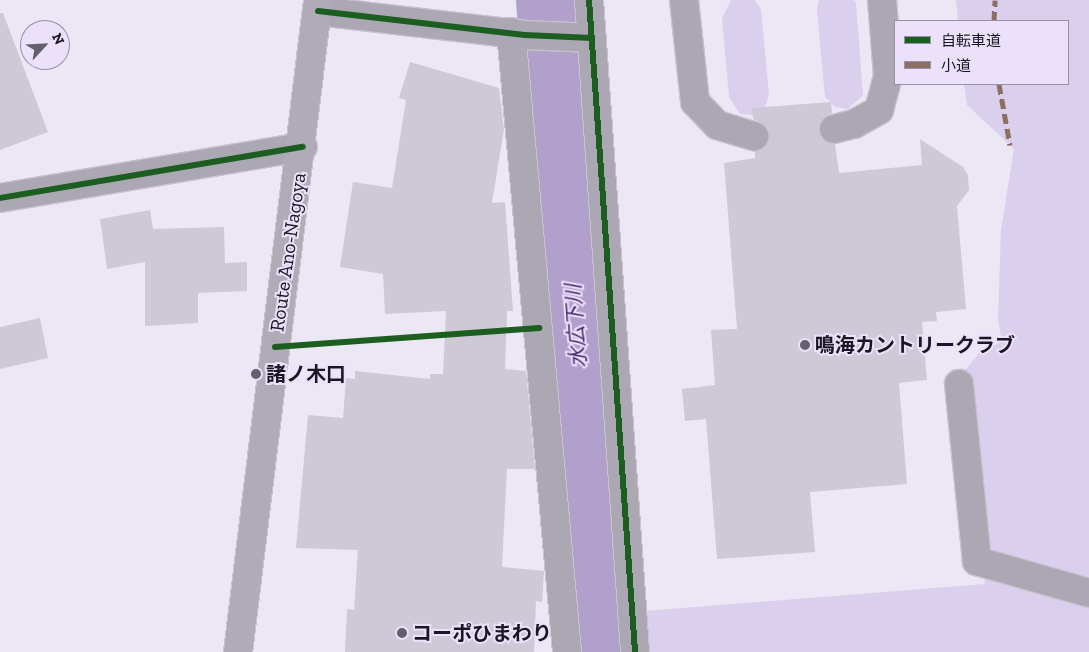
<!DOCTYPE html>
<html>
<head>
<meta charset="utf-8">
<style>
	body { margin:0 }
	#map { position:relative; width:1089px; height:652px; overflow:hidden; background:#ece7f5; font-family:"Zilla Slab","Noto Sans JP",serif }
	div>[style] { position:absolute }
	[style*='--x'] { left:calc(var(--x)*1px); top:calc(var(--y)*1px); width:calc(var(--w)*1px); rotate:calc(var(--a)*1deg) }
	.green>* { inset:0; background:#dacfed }
	.river>* { height:70px; margin:-35px; padding:0 35px; transform-origin:35px; border-radius:35px; background:#b1a0cb }
	.building>* { inset:0; background:#cec9d6 }
	.minor-tunnel>* { height:28px; margin-top:-14px; transform-origin:0; background:repeating-linear-gradient(90deg,#cdc8d5 0 28px,transparent 0 42px) }
	.path>* { height:3px; margin-top:-1.5px; transform-origin:0; background:repeating-linear-gradient(90deg,#b1aeb9 0 5px,transparent 0 7.5px) }
	.roads { filter:drop-shadow(1px 0 #c7c2ce) drop-shadow(-1px 0 #c7c2ce) drop-shadow(0 1px #c7c2ce) drop-shadow(0 -1px #c7c2ce) }
	.minor>* { height:28px; margin:-14px; padding:0 14px; transform-origin:14px; border-radius:14px; background:#aca8b3 }
	.major>* { height:28px; margin:-14px; padding:0 14px; transform-origin:14px; border-radius:14px; background:#b0abb7 }
	.quiet>* { height:5px; margin-top:-2.5px; transform-origin:0; background:repeating-linear-gradient(90deg,#8d6e63 0 10px,transparent 0 15px) }
	.cycleway>* { height:6px; margin:-3px; padding:0 3px; transform-origin:3px; border-radius:3px; background:#1b5e20 }
	.dots>* { width:14px; height:14px; translate:-50% -50%; box-sizing:border-box; border:2px solid #ebe1fb; border-radius:50% }
	span { translate:-50% -50%; white-space:nowrap; text-align:center; line-height:1.15; -webkit-text-stroke:4px #ebe1fb; paint-order:stroke }
	.street-label { font-size:20px; color:#1b1621 }
	.poi-label { font-size:20px; color:#1b1621; font-weight:700 }
	.left { translate:0 -50%; text-align:left }
	.water-label { font-size:21px; color:#49286d; font-style:italic }
	.legend { position:absolute; left:894px; top:20px; width:175px; height:65px; box-sizing:border-box; background:#ebe1fb; border:1px solid #9890a4; margin:0; padding:6px 9px; list-style:none; font-size:15px; color:#1b1621 }
	.legend li { display:flex; align-items:center; gap:10px; height:25px }
	.legend b { width:25px; border:1px solid #9890a4 }
	.north { position:absolute; left:20px; top:20px; width:50px; height:50px; box-sizing:border-box; background:#ebe1fb; border:1px solid #9890a4; border-radius:50%; rotate:65deg; font-size:14px; font-weight:700; line-height:20px; text-align:center; color:#1b1621 }
	.north::after { content:''; display:block; margin:auto; width:18px; height:22px; background:#645f6b; clip-path:polygon(50% 0,100% 100%,50% 72%,0 100%) }
</style>
</head>
<body>
<div id="map">
	<div class="green">
		<i style="clip-path:polygon(731px 0,754px 0,761px 9px,769px 95px,765px 108px,754px 115px,740px 114px,729px 97px,722px 18px)"></i>
		<i style="clip-path:polygon(819px 0,854px 0,856px 3px,863px 95px,848px 109px,835px 107px,825px 97px,817px 11px)"></i>
		<i style="clip-path:polygon(956px 0,1089px 0,1089px 652px,648px 652px,645px 611px,985px 584px,965px 370px,981px 351px,1002px 342px,998px 320px,1001px 230px,1014px 149px,967px 105px,964px 84px,1068px 84px,1068px 21px,958px 21px)"></i>
	</div>
	<div class="river">
		<i style="--x:551;--y:0;--w:654;--a:85.7"></i>
	</div>
	<div class="building">
		<i style="clip-path:polygon(0 13px,3px 13px,48px 132px,0 150px)"></i>
		<i style="clip-path:polygon(410px 62px,499px 88px,504px 129px,492px 203px,505px 202px,513px 311px,507px 311px,505px 369px,526px 371px,535px 469px,507px 469px,502px 567px,544px 571px,542px 602px,536px 601px,534px 652px,345px 652px,347px 609px,354px 610px,358px 550px,296px 548px,308px 415px,343px 418px,346px 378px,355px 379px,355px 371px,430px 379px,430px 374px,443px 374px,446px 311px,385px 314px,383px 274px,340px 267px,353px 182px,392px 188px,406px 100px,399px 98px)"></i>
		<i style="clip-path:polygon(831px 102px,832px 113px,823px 118px,819px 132px,823px 140px,835px 144px,839px 173px,922px 165px,920px 139px,963px 167px,968px 175px,969px 190px,957px 206px,966px 309px,936px 312px,937px 321px,922px 322px,927px 380px,899px 383px,907px 484px,810px 492px,815px 552px,717px 559px,706px 419px,685px 421px,682px 389px,715px 385px,711px 330px,737px 329px,724px 163px,755px 158px,755px 151px,764px 148px,769px 141px,766px 126px,753px 119px,752px 108px)"></i>
		<i style="clip-path:polygon(150px 210px,153px 229px,224px 227px,225px 263px,247px 262px,247px 291px,198px 293px,198px 323px,145px 326px,145px 262px,107px 269px,100px 219px)"></i>
		<i style="clip-path:polygon(40px 318px,48px 358px,0 369px,0 327px)"></i>
	</div>
	<div class="minor-tunnel">
		<i style="--x:754;--y:136;--w:80;--a:-5"></i>
	</div>
	<div class="path">
		<i style="--x:310;--y:345;--w:194;--a:-4.4"></i>
	</div>
	<div class="roads">
		<div class="minor">
			<i style="--x:589;--y:0;--w:654;--a:85.96"></i>
			<i style="--x:684;--y:0;--w:103;--a:83.8"></i>
			<i style="--x:695;--y:102;--w:32;--a:46"></i>
			<i style="--x:717;--y:125;--w:39;--a:17"></i>
			<i style="--x:318;--y:11;--w:208;--a:6.6"></i>
			<i style="--x:525;--y:35;--w:67;--a:2.6"></i>
			<i style="--x:511;--y:32;--w:623;--a:84.84"></i>
			<i style="--x:834;--y:129;--w:21;--a:-14"></i>
			<i style="--x:854;--y:124;--w:29;--a:-29"></i>
			<i style="--x:879;--y:110;--w:35;--a:-75"></i>
			<i style="--x:888;--y:76;--w:76;--a:-94.5"></i>
			<i style="--x:0;--y:198;--w:307;--a:-9.6"></i>
			<i style="--x:959;--y:384;--w:178;--a:84.2"></i>
			<i style="--x:977;--y:561;--w:116;--a:15.9"></i>
		</div>
		<div class="major">
			<i style="--x:238;--y:652;--w:657;--a:-83"></i>
		</div>
	</div>
	<div class="quiet">
		<i style="--x:994;--y:21;--w:21;--a:-87"></i>
		<i style="--x:999;--y:84;--w:62;--a:79.8"></i>
	</div>
	<div class="cycleway">
		<i style="--x:589;--y:0;--w:654;--a:85.96"></i>
		<i style="--x:318;--y:11;--w:208;--a:6.6"></i>
		<i style="--x:525;--y:35;--w:67;--a:2.6"></i>
		<i style="--x:0;--y:198;--w:307;--a:-9.6"></i>
		<i style="--x:275;--y:347;--w:265;--a:-4.1"></i>
	</div>
	<div class="dots">
		<i style="left:805px;top:345px;background:#645f6b"></i>
		<i style="left:256px;top:374px;background:#645f6b"></i>
		<i style="left:402px;top:633px;background:#645f6b"></i>
	</div>
	<div class="street-label">
		<span style="left:288px;top:252px;rotate:-82deg">Route Ano-Nagoya</span>
	</div>
	<div class="poi-label">
		<span class="left" style="left:815px;top:345px">鳴海カントリークラブ</span>
		<span class="left" style="left:266px;top:374px">諸ノ木口</span>
		<span class="left" style="left:412px;top:633px">コーポひまわり</span>
	</div>
	<div class="water-label">
		<span style="left:576px;top:326px;rotate:-94deg">水広下川</span>
	</div>
	<ul class="legend">
	<li><b style="height:6px;background:#1b5e20"></b>自転車道</li>
	<li><b style="height:6px;background:#8d6e63"></b>小道</li>
	</ul>
	<div class="north">N</div>
</div>
</body>
</html>
